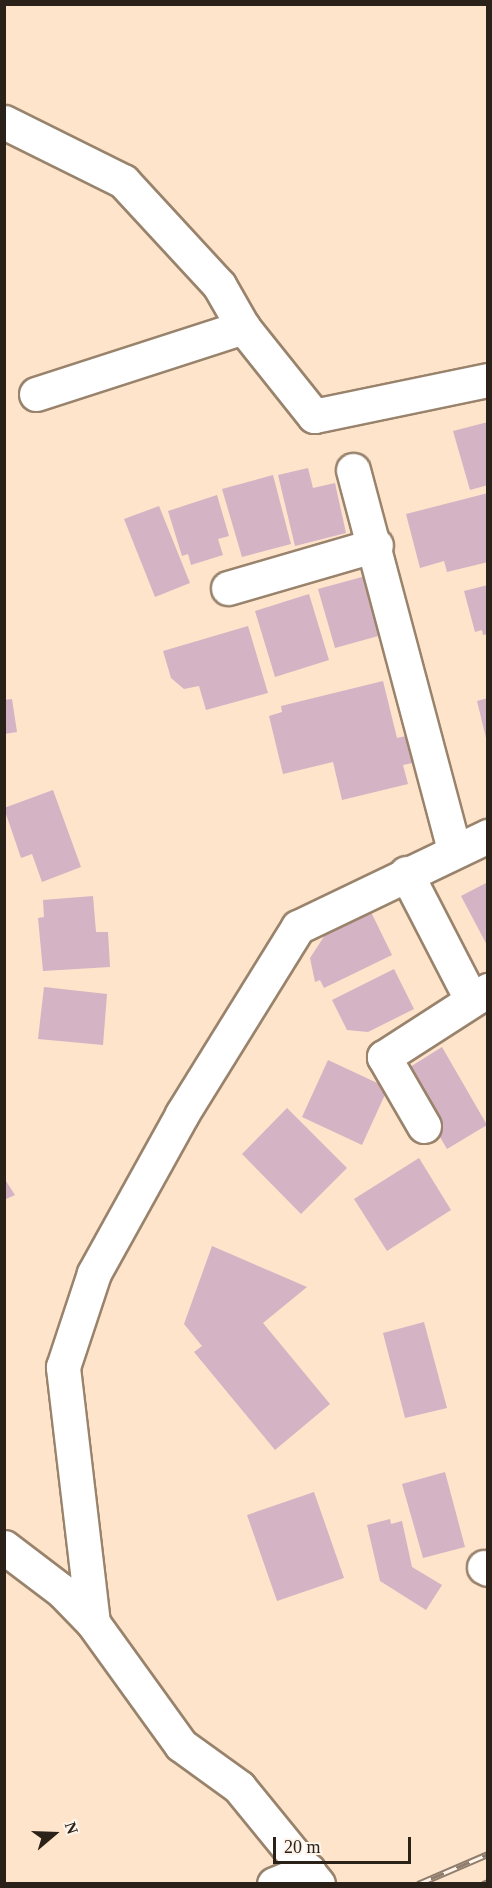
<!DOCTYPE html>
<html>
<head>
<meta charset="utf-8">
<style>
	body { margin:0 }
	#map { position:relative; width:492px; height:1888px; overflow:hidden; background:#fde4cb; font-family:"Times New Roman",serif }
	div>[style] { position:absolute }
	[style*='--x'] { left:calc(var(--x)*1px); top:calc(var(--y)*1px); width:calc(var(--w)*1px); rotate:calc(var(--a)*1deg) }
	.building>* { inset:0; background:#d4b3c4 }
	.roads { filter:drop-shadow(2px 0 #99836c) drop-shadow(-2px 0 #99836c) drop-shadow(0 2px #99836c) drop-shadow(0 -2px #99836c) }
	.minor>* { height:33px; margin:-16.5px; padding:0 16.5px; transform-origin:16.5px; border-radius:16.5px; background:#fff }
	.rail>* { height:7px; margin-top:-3.5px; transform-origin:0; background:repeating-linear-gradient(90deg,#fef4ea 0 14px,#8f7e6e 0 28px); box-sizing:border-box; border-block:2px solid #8f7e6e }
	span { translate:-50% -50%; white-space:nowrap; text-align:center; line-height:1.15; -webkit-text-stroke:4.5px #fef4ea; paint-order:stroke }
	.frame { position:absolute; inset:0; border:6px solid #2a2118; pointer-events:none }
	.north { position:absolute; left:24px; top:1804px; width:60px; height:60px; -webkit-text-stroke:4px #fef4ea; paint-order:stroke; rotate:71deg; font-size:16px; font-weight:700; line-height:24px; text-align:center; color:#2a2118 }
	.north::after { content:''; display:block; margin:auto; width:21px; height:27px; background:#2a2118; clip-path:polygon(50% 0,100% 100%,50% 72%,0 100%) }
	.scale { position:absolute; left:273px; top:1837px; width:138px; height:27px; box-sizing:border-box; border:3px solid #2a2118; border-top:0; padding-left:8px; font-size:18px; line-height:21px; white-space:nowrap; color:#2a2118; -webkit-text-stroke:4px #fef4ea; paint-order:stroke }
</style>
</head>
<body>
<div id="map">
	<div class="building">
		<i style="clip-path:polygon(488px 422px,488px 485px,470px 490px,453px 431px)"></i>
		<i style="clip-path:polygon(308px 468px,313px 488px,335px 483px,346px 533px,295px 546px,278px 475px)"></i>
		<i style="clip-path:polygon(273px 475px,291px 544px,242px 557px,222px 489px)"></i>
		<i style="clip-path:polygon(488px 493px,488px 562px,447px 572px,444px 561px,420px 568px,406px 514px)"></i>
		<i style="clip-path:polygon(217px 495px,229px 536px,218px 539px,223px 555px,191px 565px,188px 554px,182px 556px,168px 511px)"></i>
		<i style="clip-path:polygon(159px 506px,190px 583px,155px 597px,124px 519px)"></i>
		<i style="clip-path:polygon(373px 574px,389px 633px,335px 648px,318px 589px)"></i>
		<i style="clip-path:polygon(488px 585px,488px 634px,483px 635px,482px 630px,475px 632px,464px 591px)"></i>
		<i style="clip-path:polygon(309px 594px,329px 660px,275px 677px,255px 611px)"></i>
		<i style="clip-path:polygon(248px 626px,268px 693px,206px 710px,199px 686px,184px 689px,171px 678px,163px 651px)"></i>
		<i style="clip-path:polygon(383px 681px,397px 738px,410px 735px,417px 762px,403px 765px,408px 784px,342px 800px,333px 762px,283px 774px,269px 716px,282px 712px,281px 706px)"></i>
		<i style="clip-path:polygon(488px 698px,488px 742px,487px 742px,477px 701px)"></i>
		<i style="clip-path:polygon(12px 699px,17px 732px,4px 734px,4px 700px)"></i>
		<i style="clip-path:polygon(53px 790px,81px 867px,42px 882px,32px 854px,21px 858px,4px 808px)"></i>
		<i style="clip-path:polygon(488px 882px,488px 947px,461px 896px)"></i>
		<i style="clip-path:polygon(93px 896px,96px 932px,108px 932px,110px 967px,43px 971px,38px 918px,44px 917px,43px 900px)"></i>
		<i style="clip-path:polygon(371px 912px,392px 955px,324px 988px,320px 980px,315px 982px,310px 958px,325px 935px)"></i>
		<i style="clip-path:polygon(394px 969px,414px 1009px,368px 1032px,347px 1030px,332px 1000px)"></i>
		<i style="clip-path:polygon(44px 987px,107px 994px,103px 1045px,38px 1039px)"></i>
		<i style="clip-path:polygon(442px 1047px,487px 1125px,447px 1149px,402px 1072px)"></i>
		<i style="clip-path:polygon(328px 1060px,388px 1088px,362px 1145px,302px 1117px)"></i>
		<i style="clip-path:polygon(287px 1108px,347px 1168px,301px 1214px,242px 1154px)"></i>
		<i style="clip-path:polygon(419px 1158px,451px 1210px,387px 1251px,354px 1199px)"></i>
		<i style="clip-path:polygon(4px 1178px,15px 1195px,4px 1200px)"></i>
		<i style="clip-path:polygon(212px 1246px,307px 1287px,263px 1323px,330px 1404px,275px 1450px,194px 1352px,202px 1346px,184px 1324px)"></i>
		<i style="clip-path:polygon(424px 1322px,447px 1408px,405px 1418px,383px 1333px)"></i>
		<i style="clip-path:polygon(445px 1472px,465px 1547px,423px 1558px,402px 1484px)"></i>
		<i style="clip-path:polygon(314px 1492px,344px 1578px,277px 1601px,247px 1515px)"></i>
		<i style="clip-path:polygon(390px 1519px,391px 1524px,402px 1521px,412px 1567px,442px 1585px,426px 1610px,380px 1581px,367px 1525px)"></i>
	</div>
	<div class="roads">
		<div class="minor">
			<i style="--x:4;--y:122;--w:133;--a:26.4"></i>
			<i style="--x:123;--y:181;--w:142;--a:47.3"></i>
			<i style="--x:219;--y:285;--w:48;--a:60.3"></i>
			<i style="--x:243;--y:327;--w:114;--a:51.4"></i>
			<i style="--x:314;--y:416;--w:178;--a:-11.7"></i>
			<i style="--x:36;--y:394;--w:218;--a:-17.9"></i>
			<i style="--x:353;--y:470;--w:393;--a:75.1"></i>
			<i style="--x:228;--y:588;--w:154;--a:-16.2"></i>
			<i style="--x:406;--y:873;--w:142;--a:62.7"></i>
			<i style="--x:424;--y:1126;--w:80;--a:-120.1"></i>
			<i style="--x:384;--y:1057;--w:124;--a:-32.8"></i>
			<i style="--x:4;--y:1547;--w:73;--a:37.2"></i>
			<i style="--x:62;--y:1591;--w:45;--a:45.9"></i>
			<i style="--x:93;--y:1623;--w:150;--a:54.2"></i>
			<i style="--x:181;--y:1745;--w:72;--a:35.9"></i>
			<i style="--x:239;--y:1787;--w:125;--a:50.8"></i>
			<i style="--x:484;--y:1567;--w:4;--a:27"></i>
			<i style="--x:93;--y:1623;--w:258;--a:-96.7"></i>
			<i style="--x:63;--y:1367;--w:99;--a:-71.7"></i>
			<i style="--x:94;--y:1273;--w:182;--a:-61"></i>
			<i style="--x:182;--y:1114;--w:220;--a:-58.2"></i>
			<i style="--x:298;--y:927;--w:211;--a:-25.6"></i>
			<i style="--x:274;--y:1884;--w:37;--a:-22"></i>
		</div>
	</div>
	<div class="rail">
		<i style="--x:418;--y:1884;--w:76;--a:-23.2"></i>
		<i style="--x:483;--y:1884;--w:5;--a:-22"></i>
	</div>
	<div class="frame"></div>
	<div class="north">N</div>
	<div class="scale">20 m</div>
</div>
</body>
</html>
